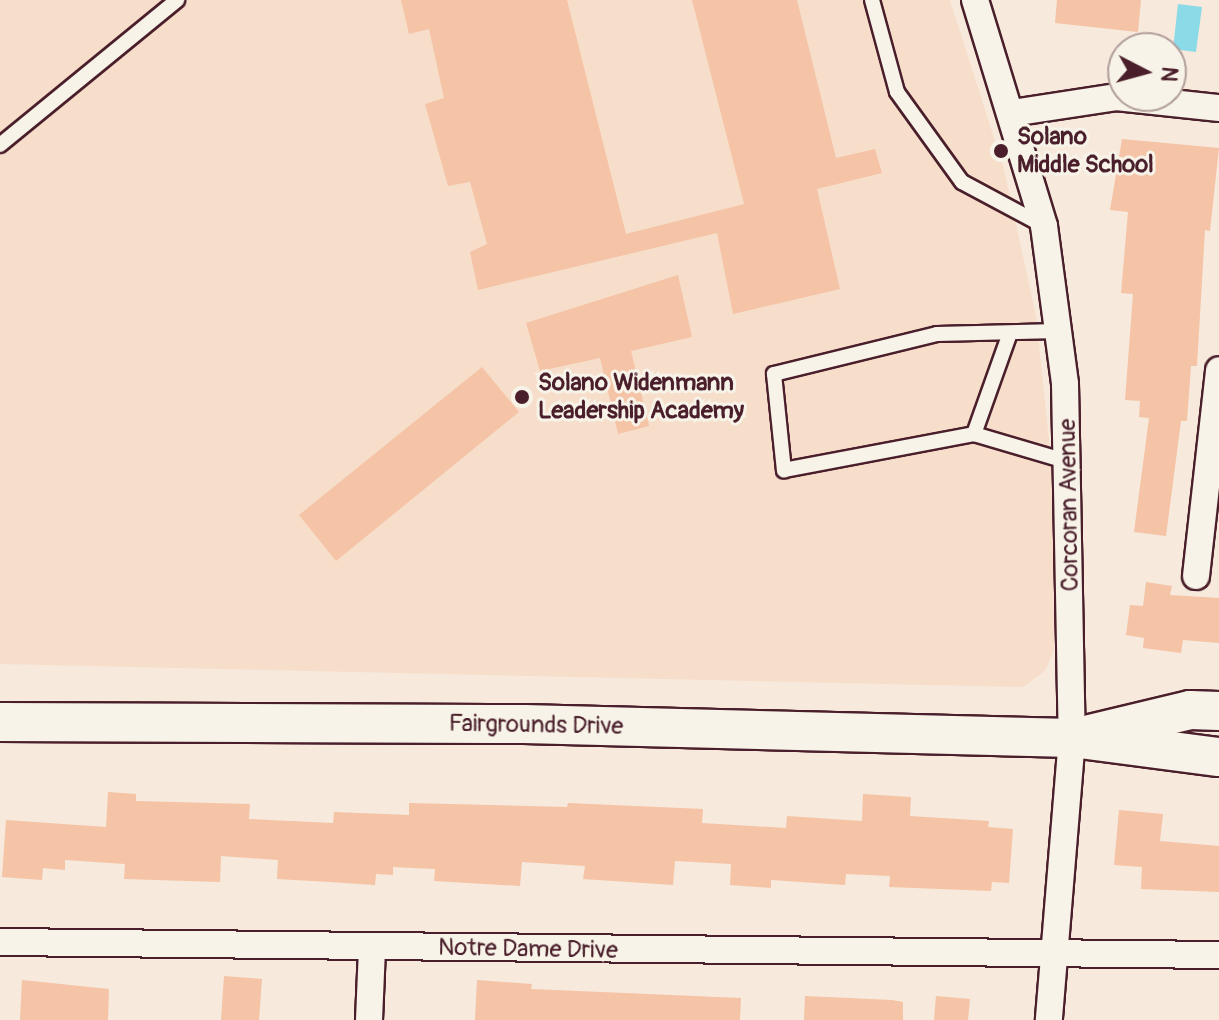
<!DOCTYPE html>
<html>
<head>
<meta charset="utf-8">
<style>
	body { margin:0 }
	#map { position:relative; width:1219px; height:1020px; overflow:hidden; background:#f7e9db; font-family:Pangolin,sans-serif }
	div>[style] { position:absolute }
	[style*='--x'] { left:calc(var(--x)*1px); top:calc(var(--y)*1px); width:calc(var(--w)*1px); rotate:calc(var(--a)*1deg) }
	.built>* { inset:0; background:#f6decb }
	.water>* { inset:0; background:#8bdae8 }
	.building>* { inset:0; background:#f5c3a5 }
	.roads { filter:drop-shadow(2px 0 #4a1f2b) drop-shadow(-2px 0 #4a1f2b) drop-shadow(0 2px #4a1f2b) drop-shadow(0 -2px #4a1f2b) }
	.lane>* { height:14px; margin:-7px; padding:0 7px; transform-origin:7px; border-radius:7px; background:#f7f3e8 }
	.street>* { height:26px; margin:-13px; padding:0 13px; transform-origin:13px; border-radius:13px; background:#f7f3e8 }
	.secondary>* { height:38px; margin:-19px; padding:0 19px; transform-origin:19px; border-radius:19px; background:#f7f3e8 }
	.dots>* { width:22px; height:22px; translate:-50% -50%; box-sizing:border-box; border:4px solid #f7f3e8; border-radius:50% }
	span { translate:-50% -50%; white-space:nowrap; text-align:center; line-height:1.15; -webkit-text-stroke:6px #f7f3e8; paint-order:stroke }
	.poi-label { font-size:24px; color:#4a1f2b; font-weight:700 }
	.left { translate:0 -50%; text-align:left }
	.street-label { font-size:24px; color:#4a1f2b }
	.north { position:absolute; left:1107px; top:32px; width:80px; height:80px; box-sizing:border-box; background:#f7f3e8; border:2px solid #b29e9c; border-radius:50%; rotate:96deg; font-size:22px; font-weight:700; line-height:32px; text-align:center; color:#4a1f2b }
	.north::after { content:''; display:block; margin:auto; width:28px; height:36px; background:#4a1f2b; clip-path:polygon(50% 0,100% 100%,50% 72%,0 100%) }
</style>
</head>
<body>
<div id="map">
	<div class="built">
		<i style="clip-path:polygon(0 0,950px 0,1004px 169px,1036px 316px,1053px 478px,1054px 650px,1045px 671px,1023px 687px,0 664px)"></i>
	</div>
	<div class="water">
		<i style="clip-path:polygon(1178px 4px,1202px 7px,1196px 52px,1173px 49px)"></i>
	</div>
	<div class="building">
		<i style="clip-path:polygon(401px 0,567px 0,626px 234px,744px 204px,692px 0,797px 0,836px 158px,875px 149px,882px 173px,817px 189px,840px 289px,733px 314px,717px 233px,478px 290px,470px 252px,487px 244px,470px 182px,448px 186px,425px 104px,444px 98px,429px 29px,409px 34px)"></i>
		<i style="clip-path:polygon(1057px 0,1141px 0,1138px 32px,1055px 23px)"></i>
		<i style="clip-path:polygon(1122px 139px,1219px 148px,1210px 231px,1205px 230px,1197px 366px,1191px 366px,1187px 421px,1181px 421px,1166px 536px,1134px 532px,1149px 418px,1139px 417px,1140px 401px,1125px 400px,1133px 294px,1121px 293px,1128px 212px,1110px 210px)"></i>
		<i style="clip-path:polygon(678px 275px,692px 337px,631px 351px,649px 426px,618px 434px,600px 358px,540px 371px,526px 323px)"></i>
		<i style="clip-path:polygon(482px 367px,519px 412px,336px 561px,299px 515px)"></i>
		<i style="clip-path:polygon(1146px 582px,1172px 586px,1170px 595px,1219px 598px,1219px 643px,1183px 640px,1181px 653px,1143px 648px,1144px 638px,1126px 635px,1130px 605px,1143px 606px)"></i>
		<i style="clip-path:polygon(108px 792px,136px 794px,136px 801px,250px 804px,249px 819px,333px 823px,334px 812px,409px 815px,409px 803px,567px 807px,568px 803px,703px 809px,702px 823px,786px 828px,787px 816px,862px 821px,863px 794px,911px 797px,910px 816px,989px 821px,988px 827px,1013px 829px,1009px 883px,992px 882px,991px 891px,889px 887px,890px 876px,846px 874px,845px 885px,771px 880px,771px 888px,730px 885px,731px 864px,675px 861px,673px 885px,583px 879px,585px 866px,522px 862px,520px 886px,434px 881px,435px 869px,393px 867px,393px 875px,376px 874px,375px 885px,330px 882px,277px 879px,278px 860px,221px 856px,220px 882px,124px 879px,125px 864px,65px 860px,65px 870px,43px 868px,42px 880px,2px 877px,6px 820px,106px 827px)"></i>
		<i style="clip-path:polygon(1119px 810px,1163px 814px,1160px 841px,1219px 846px,1219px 892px,1141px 889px,1142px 867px,1114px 865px)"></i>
		<i style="clip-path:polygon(224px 976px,262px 979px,259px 1020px,221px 1020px)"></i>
		<i style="clip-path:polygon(22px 980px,109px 989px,108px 1020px,20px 1020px)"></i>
		<i style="clip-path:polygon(477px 980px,532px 984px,531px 989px,741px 998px,740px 1020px,475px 1020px)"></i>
		<i style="clip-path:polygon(805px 996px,892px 1000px,903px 1002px,903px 1020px,804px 1020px)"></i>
		<i style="clip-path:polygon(936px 996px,970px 999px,968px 1020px,934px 1020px)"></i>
	</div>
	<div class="roads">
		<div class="lane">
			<i style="--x:872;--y:0;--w:95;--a:74.8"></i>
			<i style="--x:897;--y:92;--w:111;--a:54.2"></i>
			<i style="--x:962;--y:182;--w:93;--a:28.2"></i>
			<i style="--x:0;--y:145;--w:229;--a:-39.3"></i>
			<i style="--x:1058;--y:331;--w:121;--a:178.6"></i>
			<i style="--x:937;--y:334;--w:168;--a:166.2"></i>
			<i style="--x:774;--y:374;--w:97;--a:84.1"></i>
			<i style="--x:784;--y:470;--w:193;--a:-10.7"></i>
			<i style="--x:974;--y:434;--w:99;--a:16.4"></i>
			<i style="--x:974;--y:434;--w:107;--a:-70.4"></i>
		</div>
		<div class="street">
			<i style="--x:975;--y:0;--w:236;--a:73"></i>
			<i style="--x:1044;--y:226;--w:159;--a:82.4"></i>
			<i style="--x:1065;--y:384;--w:354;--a:88.9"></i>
			<i style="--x:1072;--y:738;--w:283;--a:94.7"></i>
			<i style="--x:1012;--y:113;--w:105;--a:-8.7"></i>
			<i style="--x:1116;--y:97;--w:104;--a:6.1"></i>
			<i style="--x:1196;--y:576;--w:207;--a:-83.6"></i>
			<i style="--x:0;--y:942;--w:1219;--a:0.61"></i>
			<i style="--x:369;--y:1020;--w:73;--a:-87.6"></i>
		</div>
		<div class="secondary">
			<i style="--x:0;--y:722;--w:524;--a:0.22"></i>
			<i style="--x:524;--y:724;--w:548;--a:1.46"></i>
			<i style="--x:1072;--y:738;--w:148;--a:7.4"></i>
			<i style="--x:1090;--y:734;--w:103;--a:-13.5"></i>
			<i style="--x:1190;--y:710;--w:29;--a:2"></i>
		</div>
	</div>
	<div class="dots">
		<i style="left:1001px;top:151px;background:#4a1f2b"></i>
		<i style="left:522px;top:397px;background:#4a1f2b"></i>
	</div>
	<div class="poi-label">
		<span class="left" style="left:1017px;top:151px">Solano<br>Middle School</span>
		<span class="left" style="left:538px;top:397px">Solano Widenmann<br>Leadership Academy</span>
	</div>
	<div class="street-label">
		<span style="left:1069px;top:505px;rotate:-91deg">Corcoran Avenue</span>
		<span style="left:536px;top:725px;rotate:1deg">Fairgrounds Drive</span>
		<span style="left:528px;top:949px;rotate:1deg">Notre Dame Drive</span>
	</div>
	<div class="north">N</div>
</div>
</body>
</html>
